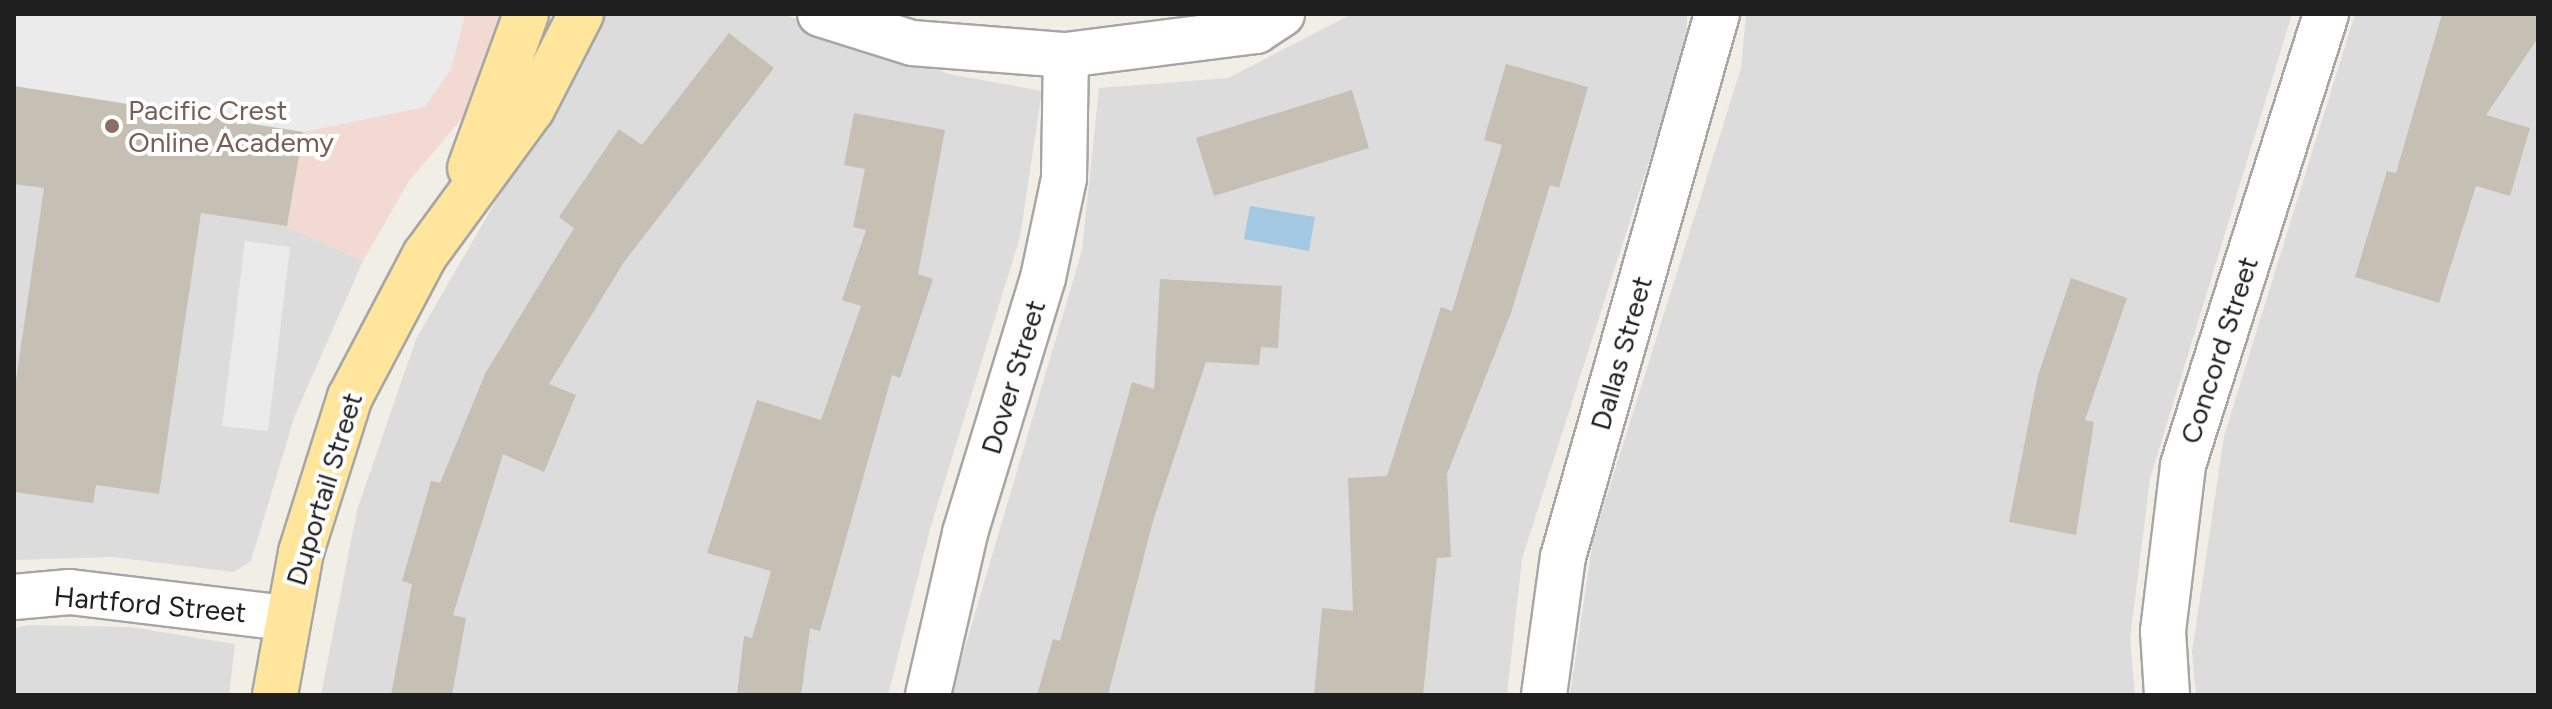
<!DOCTYPE html>
<html>
<head>
<meta charset="utf-8">
<style>
	body { margin:0 }
	#map { position:relative; width:2552px; height:709px; overflow:hidden; background:#f1efe5; font-family:Figtree,sans-serif }
	div>[style] { position:absolute }
	[style*='--x'] { left:calc(var(--x)*1px); top:calc(var(--y)*1px); width:calc(var(--w)*1px); rotate:calc(var(--a)*1deg) }
	.residential>* { inset:0; background:#dddcdc }
	.commercial>* { inset:0; background:#f2dad3 }
	.parking>* { inset:0; background:#ebebeb }
	.water>* { inset:0; background:#a3c8e1 }
	.building>* { inset:0; background:#c6bfb4 }
	.roads { filter:drop-shadow(2px 0 #a6a6a6) drop-shadow(-2px 0 #a6a6a6) drop-shadow(0 2px #a6a6a6) drop-shadow(0 -2px #a6a6a6) }
	.minor>* { height:44px; margin:-22px; padding:0 22px; transform-origin:22px; border-radius:22px; background:#fff }
	.major>* { height:44px; margin:-22px; padding:0 22px; transform-origin:22px; border-radius:22px; background:#ffe69c }
	.dots>* { width:22px; height:22px; translate:-50% -50%; box-sizing:border-box; border:4px solid #fff; border-radius:50% }
	span { translate:-50% -50%; white-space:nowrap; text-align:center; line-height:1.15; -webkit-text-stroke:8px #fff; paint-order:stroke }
	.education-label { font-size:28px; color:#785e54 }
	.left { translate:0 -50%; text-align:left }
	.street-label { font-size:28px; color:#1f1f1f }
	.frame { position:absolute; inset:0; border:16px solid #1f1f1f; pointer-events:none }
</style>
</head>
<body>
<div id="map">
	<div class="residential">
		<i style="clip-path:polygon(604px 14px,782px 14px,949px 74px,1042px 91px,1020px 237px,930px 529px,888px 695px,321px 695px,357px 510px,416px 339px)"></i>
		<i style="clip-path:polygon(1352px 14px,1687px 14px,1686px 45px,1522px 559px,1507px 695px,951px 695px,1082px 250px,1099px 88px,1228px 78px)"></i>
		<i style="clip-path:polygon(1746px 14px,2292px 14px,2150px 479px,2130px 639px,2135px 695px,1570px 695px,1593px 540px,1741px 68px)"></i>
		<i style="clip-path:polygon(2355px 14px,2538px 14px,2538px 695px,2196px 695px,2192px 652px,2224px 436px)"></i>
		<i style="clip-path:polygon(14px 178px,287px 226px,363px 261px,295px 415px,251px 561px,234px 572px,112px 557px,14px 560px)"></i>
		<i style="clip-path:polygon(29px 625px,130px 627px,235px 644px,229px 695px,14px 695px,14px 628px)"></i>
	</div>
	<div class="commercial">
		<i style="clip-path:polygon(14px 14px,509px 14px,469px 110px,409px 181px,363px 261px,287px 226px,14px 178px)"></i>
	</div>
	<div class="parking">
		<i style="clip-path:polygon(14px 14px,464px 14px,464px 19px,451px 69px,425px 107px,303px 132px,14px 86px)"></i>
		<i style="clip-path:polygon(245px 241px,290px 247px,268px 431px,222px 426px)"></i>
	</div>
	<div class="water">
		<i style="clip-path:polygon(1250px 206px,1315px 217px,1309px 251px,1244px 239px)"></i>
	</div>
	<div class="building">
		<i style="clip-path:polygon(2442px 14px,2538px 14px,2538px 38px,2486px 115px,2530px 128px,2510px 196px,2476px 186px,2439px 303px,2355px 277px,2387px 171px,2396px 173px)"></i>
		<i style="clip-path:polygon(729px 33px,774px 68px,624px 262px,549px 384px,576px 395px,544px 472px,503px 454px,453px 615px,466px 618px,452px 695px,391px 695px,412px 584px,402px 581px,431px 481px,440px 483px,486px 372px,574px 228px,559px 217px,619px 129px,642px 145px)"></i>
		<i style="clip-path:polygon(1506px 64px,1588px 87px,1559px 188px,1550px 185px,1511px 313px,1447px 474px,1451px 557px,1437px 558px,1423px 695px,1314px 695px,1322px 608px,1353px 611px,1348px 478px,1387px 476px,1441px 307px,1452px 311px,1502px 145px,1484px 140px)"></i>
		<i style="clip-path:polygon(14px 86px,303px 132px,287px 226px,201px 213px,159px 494px,96px 485px,93px 503px,14px 492px,14px 394px,44px 188px,14px 184px)"></i>
		<i style="clip-path:polygon(1352px 90px,1369px 148px,1214px 196px,1196px 138px)"></i>
		<i style="clip-path:polygon(854px 113px,945px 130px,918px 274px,933px 279px,900px 378px,892px 375px,820px 631px,810px 628px,801px 695px,737px 695px,744px 636px,752px 638px,771px 571px,707px 553px,757px 400px,821px 420px,861px 306px,842px 300px,866px 230px,853px 227px,865px 169px,844px 165px)"></i>
		<i style="clip-path:polygon(2071px 278px,2127px 298px,2085px 420px,2094px 422px,2076px 535px,2009px 522px,2038px 375px)"></i>
		<i style="clip-path:polygon(1160px 279px,1282px 286px,1278px 348px,1261px 347px,1259px 365px,1206px 362px,1153px 521px,1108px 695px,1037px 695px,1053px 639px,1060px 641px,1132px 382px,1154px 389px)"></i>
	</div>
	<div class="roads">
		<div class="minor">
			<i style="--x:820;--y:14;--w:96;--a:17.5"></i>
			<i style="--x:912;--y:43;--w:154;--a:4.5"></i>
			<i style="--x:1066;--y:55;--w:192;--a:-7.2"></i>
			<i style="--x:1256;--y:31;--w:31;--a:-33"></i>
			<i style="--x:14;--y:597;--w:56;--a:-5.1"></i>
			<i style="--x:70;--y:592;--w:218;--a:6.9"></i>
			<i style="--x:928;--y:695;--w:166;--a:-77.1"></i>
			<i style="--x:965;--y:533;--w:267;--a:-73"></i>
			<i style="--x:1043;--y:278;--w:102;--a:-78.1"></i>
			<i style="--x:1064;--y:178;--w:123;--a:-89.1"></i>
			<i style="--x:1544;--y:695;--w:139;--a:-82.2"></i>
			<i style="--x:1563;--y:557;--w:564;--a:-74.17"></i>
			<i style="--x:2167;--y:695;--w:64;--a:-93.6"></i>
			<i style="--x:2163;--y:631;--w:167;--a:-83.1"></i>
			<i style="--x:2183;--y:465;--w:473;--a:-72.4"></i>
		</div>
		<div class="major">
			<i style="--x:470;--y:168;--w:164;--a:-70"></i>
			<i style="--x:275;--y:695;--w:145;--a:-79.7"></i>
			<i style="--x:301;--y:552;--w:163;--a:-72.5"></i>
			<i style="--x:350;--y:397;--w:161;--a:-62.2"></i>
			<i style="--x:425;--y:255;--w:181;--a:-53.8"></i>
			<i style="--x:532;--y:109;--w:107;--a:-62.7"></i>
		</div>
	</div>
	<div class="dots">
		<i style="left:112px;top:126px;background:#8d6e63"></i>
	</div>
	<div class="education-label">
		<span class="left" style="left:128px;top:126px">Pacific Crest<br>Online Academy</span>
	</div>
	<div class="street-label">
		<span style="left:2219px;top:350px;rotate:-72deg">Concord Street</span>
		<span style="left:1621px;top:353px;rotate:-74deg">Dallas Street</span>
		<span style="left:1013px;top:377px;rotate:-73deg">Dover Street</span>
		<span style="left:324px;top:489px;rotate:-73deg">Duportail Street</span>
		<span style="left:150px;top:604px;rotate:5deg">Hartford Street</span>
	</div>
	<div class="frame"></div>
</div>
</body>
</html>
